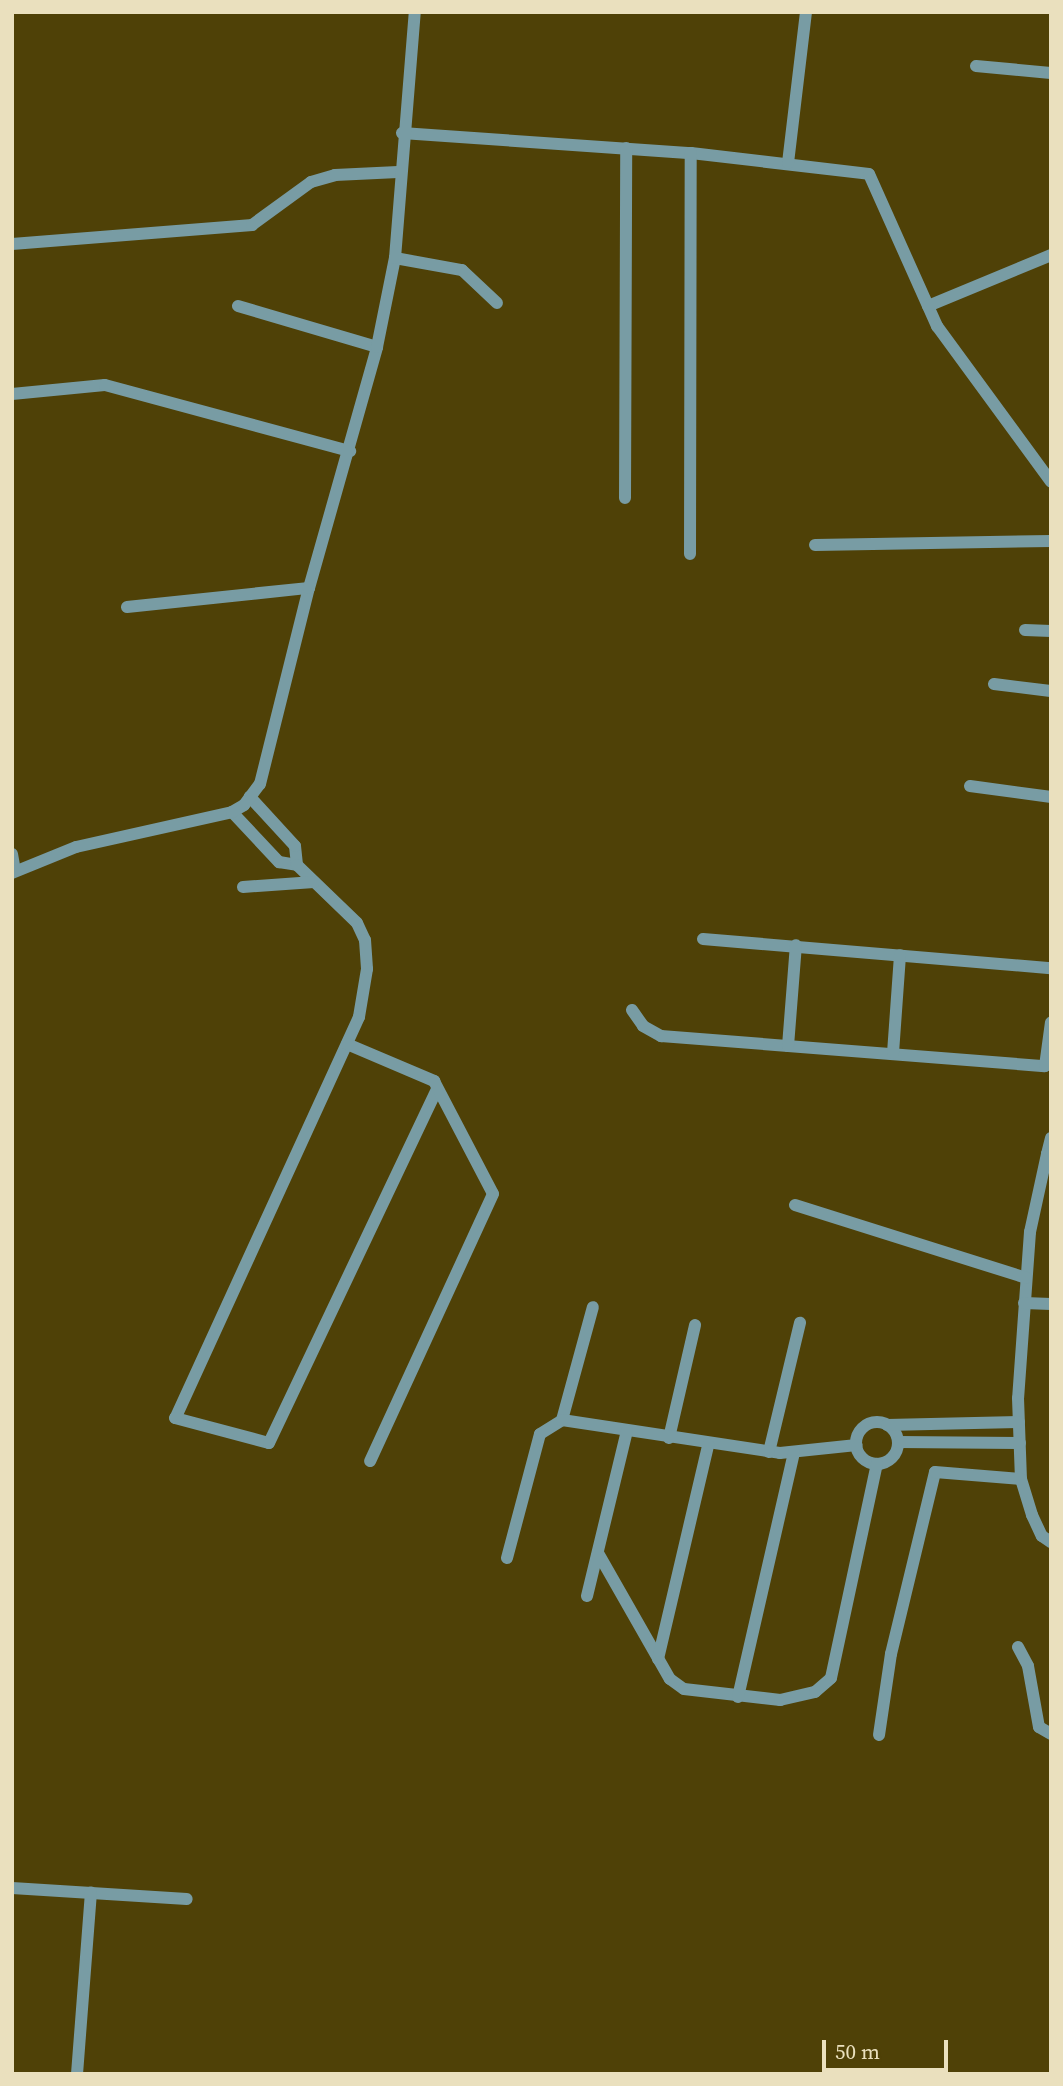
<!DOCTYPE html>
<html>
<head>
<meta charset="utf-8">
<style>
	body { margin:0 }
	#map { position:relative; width:1063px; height:2086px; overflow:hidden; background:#4f4107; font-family:"Source Serif 4",serif }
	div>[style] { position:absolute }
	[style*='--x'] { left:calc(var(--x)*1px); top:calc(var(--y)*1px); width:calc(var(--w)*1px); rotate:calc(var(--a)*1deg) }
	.minor>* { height:12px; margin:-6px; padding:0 6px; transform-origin:6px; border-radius:6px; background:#789ca4 }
	.minor>.ring { margin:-6px; padding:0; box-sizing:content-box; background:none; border:12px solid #789ca4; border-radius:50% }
	span { translate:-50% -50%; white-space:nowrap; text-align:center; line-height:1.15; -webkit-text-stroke:6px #4f4107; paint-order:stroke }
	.frame { position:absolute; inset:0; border:14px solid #eae0be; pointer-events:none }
	.scale { position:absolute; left:822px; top:2040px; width:126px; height:32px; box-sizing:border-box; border:4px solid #eae0be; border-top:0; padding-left:9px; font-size:21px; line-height:24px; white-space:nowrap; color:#eae0be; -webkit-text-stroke:5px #4f4107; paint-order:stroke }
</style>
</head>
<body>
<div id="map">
	<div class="minor">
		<i style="--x:976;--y:66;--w:75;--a:5.3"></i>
		<i style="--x:402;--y:133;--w:290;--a:4"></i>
		<i style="--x:691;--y:153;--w:179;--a:6.7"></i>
		<i style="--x:869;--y:174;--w:167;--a:65.9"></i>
		<i style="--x:937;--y:326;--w:193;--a:53.8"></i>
		<i style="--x:788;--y:163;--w:152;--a:-83.2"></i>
		<i style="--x:12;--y:244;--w:241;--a:-4.5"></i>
		<i style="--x:252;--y:225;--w:73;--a:-36.1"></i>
		<i style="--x:311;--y:182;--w:25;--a:-16"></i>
		<i style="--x:335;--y:175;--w:63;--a:-2.7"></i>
		<i style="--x:395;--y:258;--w:68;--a:10.2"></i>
		<i style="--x:462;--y:270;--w:48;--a:43.3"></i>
		<i style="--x:238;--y:306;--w:145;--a:16.4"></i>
		<i style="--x:928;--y:306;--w:133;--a:-22.5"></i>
		<i style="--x:12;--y:394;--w:93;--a:-5.5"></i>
		<i style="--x:105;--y:385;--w:254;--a:15.1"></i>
		<i style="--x:625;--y:498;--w:350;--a:-89.8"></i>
		<i style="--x:815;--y:545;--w:236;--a:-1"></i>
		<i style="--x:690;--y:554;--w:401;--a:-89.9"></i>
		<i style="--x:127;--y:607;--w:183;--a:-6"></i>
		<i style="--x:1025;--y:630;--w:26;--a:2"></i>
		<i style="--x:994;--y:684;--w:57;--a:7"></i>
		<i style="--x:970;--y:786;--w:82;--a:7.7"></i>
		<i style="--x:232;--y:812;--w:69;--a:46.8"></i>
		<i style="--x:279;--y:862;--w:18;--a:9"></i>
		<i style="--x:297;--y:865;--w:19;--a:-96"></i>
		<i style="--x:295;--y:846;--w:67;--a:-132.6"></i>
		<i style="--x:12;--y:854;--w:17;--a:80"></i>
		<i style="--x:297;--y:865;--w:83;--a:44"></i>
		<i style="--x:357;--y:923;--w:19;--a:65"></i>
		<i style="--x:365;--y:940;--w:29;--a:86"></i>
		<i style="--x:367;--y:969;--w:49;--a:99.5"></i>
		<i style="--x:359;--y:1017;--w:441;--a:114.6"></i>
		<i style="--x:175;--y:1418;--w:97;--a:14.9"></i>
		<i style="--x:269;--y:1443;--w:392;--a:-64.6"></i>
		<i style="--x:12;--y:873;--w:69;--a:-22.1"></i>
		<i style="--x:76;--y:847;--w:160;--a:-12.6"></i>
		<i style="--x:232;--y:812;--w:14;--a:-30"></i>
		<i style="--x:244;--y:805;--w:26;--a:-53"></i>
		<i style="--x:260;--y:784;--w:202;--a:-76"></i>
		<i style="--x:309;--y:588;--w:250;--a:-74.2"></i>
		<i style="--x:377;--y:347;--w:91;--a:-78.6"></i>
		<i style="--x:395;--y:258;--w:247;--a:-85.4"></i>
		<i style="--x:243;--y:887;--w:71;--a:-4"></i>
		<i style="--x:703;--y:939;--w:349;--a:4.8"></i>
		<i style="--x:632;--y:1010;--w:19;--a:55"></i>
		<i style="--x:643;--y:1026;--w:21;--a:29"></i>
		<i style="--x:661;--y:1036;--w:385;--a:4.5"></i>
		<i style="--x:1045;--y:1066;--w:44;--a:-82.2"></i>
		<i style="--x:347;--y:1044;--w:95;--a:23"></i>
		<i style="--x:434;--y:1081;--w:127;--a:62.4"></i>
		<i style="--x:493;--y:1194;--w:294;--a:114.7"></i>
		<i style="--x:788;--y:1046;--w:101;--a:-85.5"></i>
		<i style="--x:893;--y:1053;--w:98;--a:-85.9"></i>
		<i style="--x:1051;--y:1138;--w:16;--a:104"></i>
		<i style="--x:1047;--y:1154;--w:4;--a:14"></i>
		<i style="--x:1047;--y:1154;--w:80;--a:102.3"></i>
		<i style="--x:1030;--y:1232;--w:166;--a:94.1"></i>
		<i style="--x:1018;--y:1398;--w:81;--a:87.9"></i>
		<i style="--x:1021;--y:1479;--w:38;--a:73"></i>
		<i style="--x:1032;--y:1515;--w:23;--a:65"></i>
		<i style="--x:1042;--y:1536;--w:11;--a:34"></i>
		<i style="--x:795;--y:1205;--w:242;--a:17.5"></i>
		<i style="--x:1024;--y:1303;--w:27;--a:2"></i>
		<i style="--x:562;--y:1420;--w:117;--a:-74.7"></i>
		<i class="ring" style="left:856px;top:1422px;width:30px;height:30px"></i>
		<i style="--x:887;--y:1425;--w:132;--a:-1.3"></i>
		<i style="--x:669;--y:1438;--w:116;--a:-77"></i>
		<i style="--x:898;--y:1442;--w:122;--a:0.5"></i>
		<i style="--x:769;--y:1452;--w:133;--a:-76.5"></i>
		<i style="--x:598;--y:1553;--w:145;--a:60.3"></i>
		<i style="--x:670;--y:1679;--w:17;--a:36"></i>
		<i style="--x:684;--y:1689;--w:97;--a:6.5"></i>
		<i style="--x:780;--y:1700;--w:36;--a:-13"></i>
		<i style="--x:815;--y:1692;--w:21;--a:-41"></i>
		<i style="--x:831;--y:1678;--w:219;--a:-77.9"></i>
		<i style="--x:507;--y:1558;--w:128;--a:-75.1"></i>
		<i style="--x:540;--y:1434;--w:26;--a:-32"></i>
		<i style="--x:562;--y:1420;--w:220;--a:8.6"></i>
		<i style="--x:780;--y:1453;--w:77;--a:-5.9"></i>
		<i style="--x:587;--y:1596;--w:170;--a:-76.4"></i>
		<i style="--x:1018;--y:1647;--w:21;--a:62"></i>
		<i style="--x:1028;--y:1666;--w:62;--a:79.8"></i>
		<i style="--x:1039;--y:1727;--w:14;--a:30"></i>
		<i style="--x:658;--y:1659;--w:220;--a:-76.8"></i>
		<i style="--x:738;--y:1697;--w:251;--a:-77.1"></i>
		<i style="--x:879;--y:1735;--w:82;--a:-81.6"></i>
		<i style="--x:891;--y:1654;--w:187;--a:-76.4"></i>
		<i style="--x:935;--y:1472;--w:86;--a:4.7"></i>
		<i style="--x:12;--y:1888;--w:175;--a:3.6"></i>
		<i style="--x:77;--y:2074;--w:182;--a:-85.6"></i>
	</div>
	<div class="frame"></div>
	<div class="scale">50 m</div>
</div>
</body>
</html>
